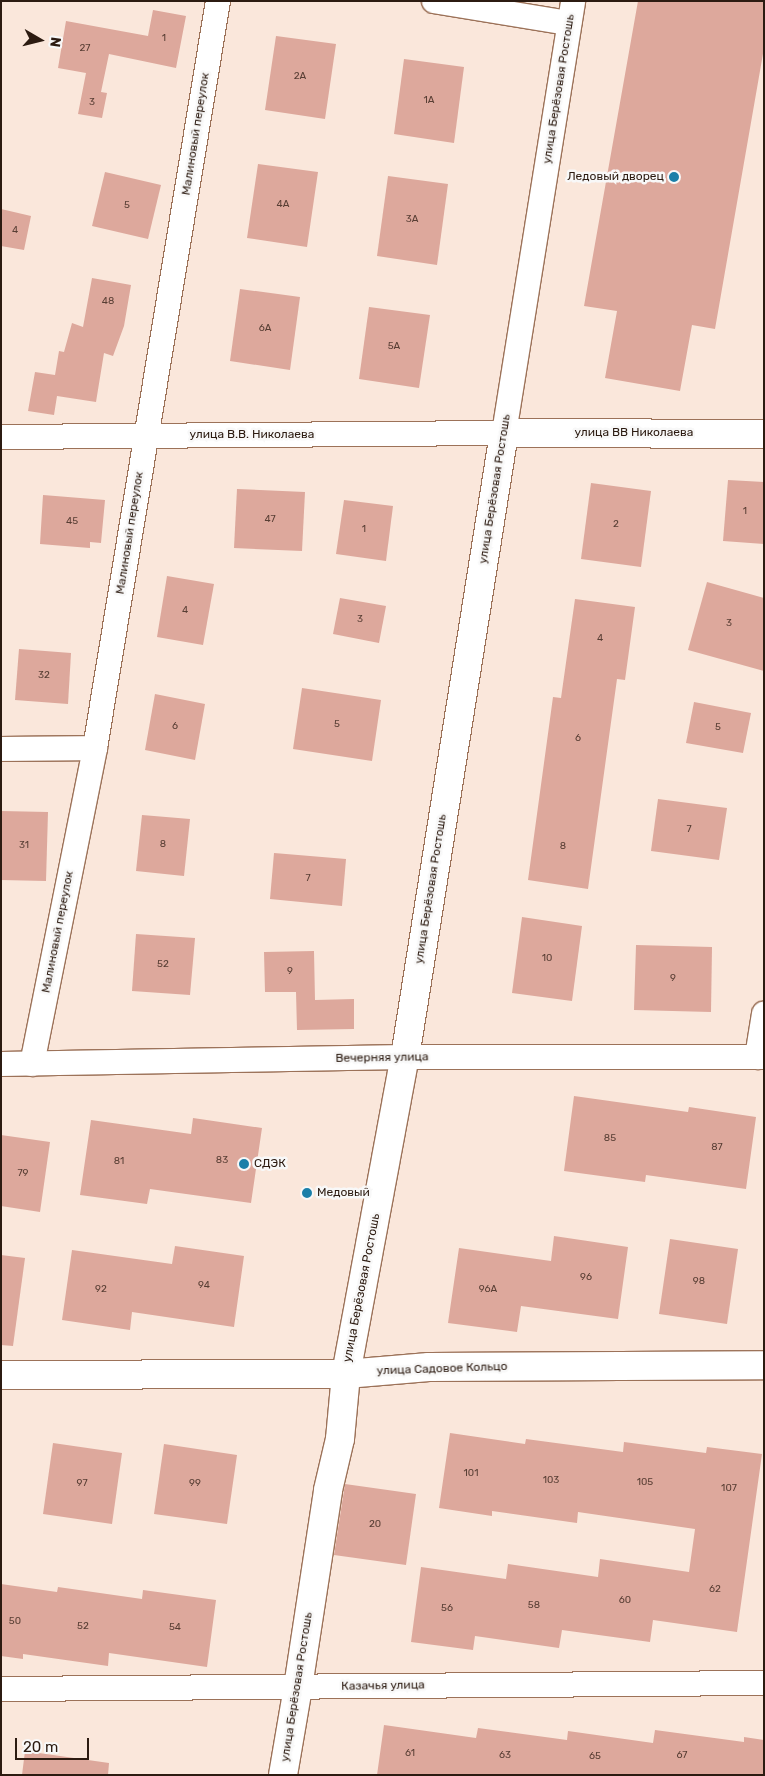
<!DOCTYPE html>
<html>
<head>
<meta charset="utf-8">
<style>
	body { margin:0 }
	#map { position:relative; width:765px; height:1776px; overflow:hidden; background:#fae7db; font-family:Rubik,sans-serif }
	div>[style] { position:absolute }
	[style*='--x'] { left:calc(var(--x)*1px); top:calc(var(--y)*1px); width:calc(var(--w)*1px); rotate:calc(var(--a)*1deg) }
	.building>* { inset:0; background:#dda89c }
	.roads { filter:drop-shadow(1px 0 #9c7259) drop-shadow(-1px 0 #9c7259) drop-shadow(0 1px #9c7259) drop-shadow(0 -1px #9c7259) }
	.minor>* { height:24px; margin:-12px; padding:0 12px; transform-origin:12px; border-radius:12px; background:#fff }
	.tertiary>* { height:28px; margin:-14px; padding:0 14px; transform-origin:14px; border-radius:14px; background:#fff }
	.secondary>* { height:28px; margin:-14px; padding:0 14px; transform-origin:14px; border-radius:14px; background:#fff }
	.dots>* { width:14px; height:14px; translate:-50% -50%; box-sizing:border-box; border:2px solid #f8f8f8; border-radius:50% }
	span { translate:-50% -50%; white-space:nowrap; text-align:center; line-height:1.15; -webkit-text-stroke:5px #f8f8f8; paint-order:stroke }
	.number-label { font-size:10px; color:#583e34 }
	.number-label span { -webkit-text-stroke-width:0 }
	.street-label { font-size:12px; color:#2c1b11 }
	.poi-label { font-size:12px; color:#2c1b11 }
	.right { translate:-100% -50%; text-align:right }
	.left { translate:0 -50%; text-align:left }
	.frame { position:absolute; inset:0; border:2px solid #2c1b11; pointer-events:none }
	.north { position:absolute; left:15px; top:15px; width:50px; height:50px; -webkit-text-stroke:4px #f8f8f8; paint-order:stroke; rotate:98deg; font-size:14px; font-weight:700; line-height:20px; text-align:center; color:#2c1b11 }
	.north::after { content:''; display:block; margin:auto; width:18px; height:22px; background:#2c1b11; clip-path:polygon(50% 0,100% 100%,50% 72%,0 100%) }
	.scale { position:absolute; left:15px; top:1738px; width:74px; height:22px; box-sizing:border-box; border:2px solid #2c1b11; border-top:0; padding-left:6px; font-size:15px; line-height:18px; white-space:nowrap; color:#2c1b11; -webkit-text-stroke:4px #f8f8f8; paint-order:stroke }
</style>
</head>
<body>
<div id="map">
	<div class="building">
		<i style="clip-path:polygon(638px 1px,764px 1px,764px 48px,715px 329px,692px 325px,680px 391px,605px 378px,617px 311px,584px 306px)"></i>
		<i style="clip-path:polygon(153px 10px,186px 16px,176px 68px,109px 54px,101px 92px,107px 93px,102px 118px,78px 114px,86px 73px,58px 68px,66px 21px,148px 36px)"></i>
		<i style="clip-path:polygon(276px 36px,336px 44px,325px 119px,265px 110px)"></i>
		<i style="clip-path:polygon(404px 59px,464px 67px,454px 143px,394px 134px)"></i>
		<i style="clip-path:polygon(258px 164px,318px 172px,307px 247px,247px 238px)"></i>
		<i style="clip-path:polygon(105px 172px,161px 185px,148px 239px,92px 226px)"></i>
		<i style="clip-path:polygon(388px 176px,448px 184px,437px 265px,377px 256px)"></i>
		<i style="clip-path:polygon(1px 209px,31px 216px,24px 250px,1px 246px)"></i>
		<i style="clip-path:polygon(92px 278px,131px 285px,124px 326px,113px 356px,104px 353px,96px 402px,57px 396px,54px 415px,28px 411px,35px 372px,55px 375px,59px 351px,64px 352px,72px 323px,83px 327px)"></i>
		<i style="clip-path:polygon(240px 289px,300px 297px,290px 370px,230px 361px)"></i>
		<i style="clip-path:polygon(369px 307px,430px 315px,419px 388px,359px 379px)"></i>
		<i style="clip-path:polygon(728px 480px,764px 482px,764px 544px,723px 541px)"></i>
		<i style="clip-path:polygon(591px 483px,651px 491px,641px 567px,581px 559px)"></i>
		<i style="clip-path:polygon(237px 489px,305px 492px,302px 551px,234px 548px)"></i>
		<i style="clip-path:polygon(43px 495px,105px 500px,101px 543px,90px 542px,90px 548px,40px 544px)"></i>
		<i style="clip-path:polygon(344px 500px,393px 506px,386px 561px,336px 554px)"></i>
		<i style="clip-path:polygon(167px 576px,214px 584px,203px 645px,157px 637px)"></i>
		<i style="clip-path:polygon(707px 582px,764px 598px,764px 671px,688px 650px)"></i>
		<i style="clip-path:polygon(340px 598px,386px 606px,379px 643px,333px 634px)"></i>
		<i style="clip-path:polygon(575px 599px,635px 607px,625px 680px,617px 679px,588px 889px,528px 880px,553px 697px,561px 698px)"></i>
		<i style="clip-path:polygon(19px 649px,71px 653px,68px 704px,15px 700px)"></i>
		<i style="clip-path:polygon(302px 688px,381px 700px,372px 761px,293px 749px)"></i>
		<i style="clip-path:polygon(155px 694px,205px 704px,195px 760px,145px 750px)"></i>
		<i style="clip-path:polygon(694px 702px,751px 713px,743px 753px,686px 743px)"></i>
		<i style="clip-path:polygon(658px 799px,727px 808px,719px 860px,651px 851px)"></i>
		<i style="clip-path:polygon(1px 811px,48px 812px,46px 881px,1px 880px)"></i>
		<i style="clip-path:polygon(142px 815px,190px 819px,184px 876px,136px 871px)"></i>
		<i style="clip-path:polygon(274px 853px,346px 859px,342px 906px,270px 899px)"></i>
		<i style="clip-path:polygon(522px 917px,582px 926px,572px 1001px,512px 993px)"></i>
		<i style="clip-path:polygon(136px 934px,195px 938px,190px 995px,132px 991px)"></i>
		<i style="clip-path:polygon(636px 945px,712px 947px,711px 1012px,634px 1010px)"></i>
		<i style="clip-path:polygon(314px 951px,315px 1000px,354px 999px,354px 1029px,297px 1030px,296px 992px,265px 992px,264px 952px)"></i>
		<i style="clip-path:polygon(574px 1096px,688px 1112px,689px 1107px,756px 1117px,746px 1189px,646px 1175px,645px 1182px,564px 1171px)"></i>
		<i style="clip-path:polygon(193px 1118px,262px 1128px,251px 1203px,150px 1189px,147px 1204px,80px 1195px,91px 1120px,191px 1134px)"></i>
		<i style="clip-path:polygon(1px 1135px,50px 1142px,40px 1212px,1px 1206px)"></i>
		<i style="clip-path:polygon(554px 1236px,628px 1247px,618px 1319px,521px 1306px,517px 1332px,448px 1323px,459px 1248px,551px 1261px)"></i>
		<i style="clip-path:polygon(670px 1239px,738px 1249px,727px 1324px,659px 1314px)"></i>
		<i style="clip-path:polygon(175px 1246px,244px 1256px,234px 1327px,132px 1312px,130px 1330px,62px 1320px,72px 1250px,172px 1264px)"></i>
		<i style="clip-path:polygon(1px 1255px,25px 1258px,13px 1346px,1px 1345px)"></i>
		<i style="clip-path:polygon(450px 1433px,525px 1444px,526px 1439px,623px 1452px,624px 1442px,706px 1453px,707px 1447px,762px 1454px,737px 1632px,653px 1620px,650px 1642px,562px 1630px,559px 1648px,475px 1636px,473px 1650px,411px 1642px,421px 1567px,506px 1579px,508px 1564px,598px 1577px,600px 1559px,689px 1572px,695px 1529px,578px 1512px,577px 1523px,492px 1511px,492px 1516px,439px 1508px)"></i>
		<i style="clip-path:polygon(53px 1443px,122px 1453px,112px 1524px,43px 1514px)"></i>
		<i style="clip-path:polygon(164px 1444px,237px 1455px,227px 1524px,154px 1514px)"></i>
		<i style="clip-path:polygon(345px 1484px,416px 1494px,406px 1565px,334px 1555px)"></i>
		<i style="clip-path:polygon(1px 1584px,57px 1592px,58px 1587px,142px 1599px,143px 1590px,216px 1600px,207px 1667px,109px 1653px,108px 1666px,23px 1654px,23px 1659px,1px 1656px)"></i>
		<i style="clip-path:polygon(384px 1725px,476px 1738px,478px 1728px,567px 1740px,568px 1731px,653px 1743px,655px 1730px,744px 1742px,744px 1737px,764px 1740px,764px 1775px,377px 1775px)"></i>
		<i style="clip-path:polygon(25px 1751px,109px 1763px,108px 1775px,22px 1775px)"></i>
	</div>
	<div class="roads">
		<div class="minor">
			<i style="--x:434;--y:1;--w:137;--a:9.3"></i>
			<i style="--x:1;--y:437;--w:503;--a:-0.46"></i>
			<i style="--x:504;--y:433;--w:437;--a:-80.9"></i>
			<i style="--x:1;--y:749;--w:94;--a:-0.6"></i>
			<i style="--x:757;--y:1057;--w:44;--a:-80.8"></i>
			<i style="--x:1;--y:1064;--w:404;--a:-1"></i>
			<i style="--x:405;--y:1057;--w:359;--a:0"></i>
			<i style="--x:32;--y:1064;--w:322;--a:-78.7"></i>
			<i style="--x:95;--y:748;--w:757;--a:-80.65"></i>
			<i style="--x:1;--y:1689;--w:763;--a:-0.45"></i>
		</div>
		<div class="tertiary">
			<i style="--x:1;--y:1375;--w:345;--a:-0.2"></i>
			<i style="--x:346;--y:1374;--w:322;--a:-79.5"></i>
			<i style="--x:405;--y:1057;--w:632;--a:-80.98"></i>
			<i style="--x:504;--y:433;--w:260;--a:0.2"></i>
		</div>
		<div class="secondary">
			<i style="--x:283;--y:1775;--w:89;--a:-80.3"></i>
			<i style="--x:298;--y:1687;--w:199;--a:-81.3"></i>
			<i style="--x:328;--y:1490;--w:52;--a:-76.8"></i>
			<i style="--x:340;--y:1439;--w:65;--a:-84.7"></i>
			<i style="--x:346;--y:1374;--w:83;--a:-4.8"></i>
			<i style="--x:429;--y:1367;--w:335;--a:-0.3"></i>
		</div>
	</div>
	<div class="dots">
		<i style="left:674px;top:177px;background:#1a7fa9"></i>
		<i style="left:244px;top:1164px;background:#1a7fa9"></i>
		<i style="left:307px;top:1193px;background:#1a7fa9"></i>
	</div>
	<div class="number-label">
		<span style="left:164px;top:39px">1</span>
		<span style="left:85px;top:49px">27</span>
		<span style="left:300px;top:77px">2А</span>
		<span style="left:429px;top:101px">1А</span>
		<span style="left:92px;top:103px">3</span>
		<span style="left:283px;top:205px">4А</span>
		<span style="left:127px;top:206px">5</span>
		<span style="left:412px;top:220px">3А</span>
		<span style="left:15px;top:231px">4</span>
		<span style="left:108px;top:302px">48</span>
		<span style="left:265px;top:329px">6А</span>
		<span style="left:394px;top:347px">5А</span>
		<span style="left:745px;top:512px">1</span>
		<span style="left:270px;top:520px">47</span>
		<span style="left:72px;top:522px">45</span>
		<span style="left:616px;top:525px">2</span>
		<span style="left:364px;top:530px">1</span>
		<span style="left:185px;top:611px">4</span>
		<span style="left:360px;top:620px">3</span>
		<span style="left:729px;top:624px">3</span>
		<span style="left:600px;top:639px">4</span>
		<span style="left:44px;top:676px">32</span>
		<span style="left:337px;top:725px">5</span>
		<span style="left:175px;top:727px">6</span>
		<span style="left:718px;top:728px">5</span>
		<span style="left:578px;top:739px">6</span>
		<span style="left:689px;top:830px">7</span>
		<span style="left:163px;top:845px">8</span>
		<span style="left:24px;top:846px">31</span>
		<span style="left:563px;top:847px">8</span>
		<span style="left:308px;top:879px">7</span>
		<span style="left:547px;top:959px">10</span>
		<span style="left:163px;top:965px">52</span>
		<span style="left:290px;top:972px">9</span>
		<span style="left:673px;top:979px">9</span>
		<span style="left:610px;top:1139px">85</span>
		<span style="left:717px;top:1148px">87</span>
		<span style="left:222px;top:1161px">83</span>
		<span style="left:119px;top:1162px">81</span>
		<span style="left:23px;top:1174px">79</span>
		<span style="left:586px;top:1278px">96</span>
		<span style="left:699px;top:1282px">98</span>
		<span style="left:204px;top:1286px">94</span>
		<span style="left:101px;top:1290px">92</span>
		<span style="left:488px;top:1290px">96А</span>
		<span style="left:471px;top:1474px">101</span>
		<span style="left:551px;top:1481px">103</span>
		<span style="left:645px;top:1483px">105</span>
		<span style="left:82px;top:1484px">97</span>
		<span style="left:195px;top:1484px">99</span>
		<span style="left:729px;top:1489px">107</span>
		<span style="left:375px;top:1525px">20</span>
		<span style="left:715px;top:1590px">62</span>
		<span style="left:625px;top:1601px">60</span>
		<span style="left:534px;top:1606px">58</span>
		<span style="left:447px;top:1609px">56</span>
		<span style="left:15px;top:1622px">50</span>
		<span style="left:83px;top:1627px">52</span>
		<span style="left:175px;top:1628px">54</span>
		<span style="left:410px;top:1754px">61</span>
		<span style="left:505px;top:1756px">63</span>
		<span style="left:682px;top:1756px">67</span>
		<span style="left:595px;top:1757px">65</span>
	</div>
	<div class="street-label">
		<span style="left:559px;top:89px;rotate:-81deg">улица Берёзовая Ростошь</span>
		<span style="left:196px;top:134px;rotate:-81deg">Малиновый переулок</span>
		<span style="left:634px;top:433px">улица ВВ Николаева</span>
		<span style="left:252px;top:435px">улица В.В. Николаева</span>
		<span style="left:495px;top:489px;rotate:-81deg">улица Берёзовая Ростошь</span>
		<span style="left:130px;top:533px;rotate:-81deg">Малиновый переулок</span>
		<span style="left:431px;top:889px;rotate:-81deg">улица Берёзовая Ростошь</span>
		<span style="left:58px;top:932px;rotate:-79deg">Малиновый переулок</span>
		<span style="left:382px;top:1058px;rotate:-1deg">Вечерняя улица</span>
		<span style="left:362px;top:1288px;rotate:-79deg">улица Берёзовая Ростошь</span>
		<span style="left:442px;top:1369px;rotate:-2deg">улица Садовое Кольцо</span>
		<span style="left:383px;top:1686px;rotate:-1deg">Казачья улица</span>
		<span style="left:297px;top:1687px;rotate:-81deg">улица Берёзовая Ростошь</span>
	</div>
	<div class="poi-label">
		<span class="right" style="left:664px;top:177px">Ледовый дворец</span>
		<span class="left" style="left:254px;top:1164px">СДЭК</span>
		<span class="left" style="left:317px;top:1193px">Медовый</span>
	</div>
	<div class="frame"></div>
	<div class="north">N</div>
	<div class="scale">20 m</div>
</div>
</body>
</html>
